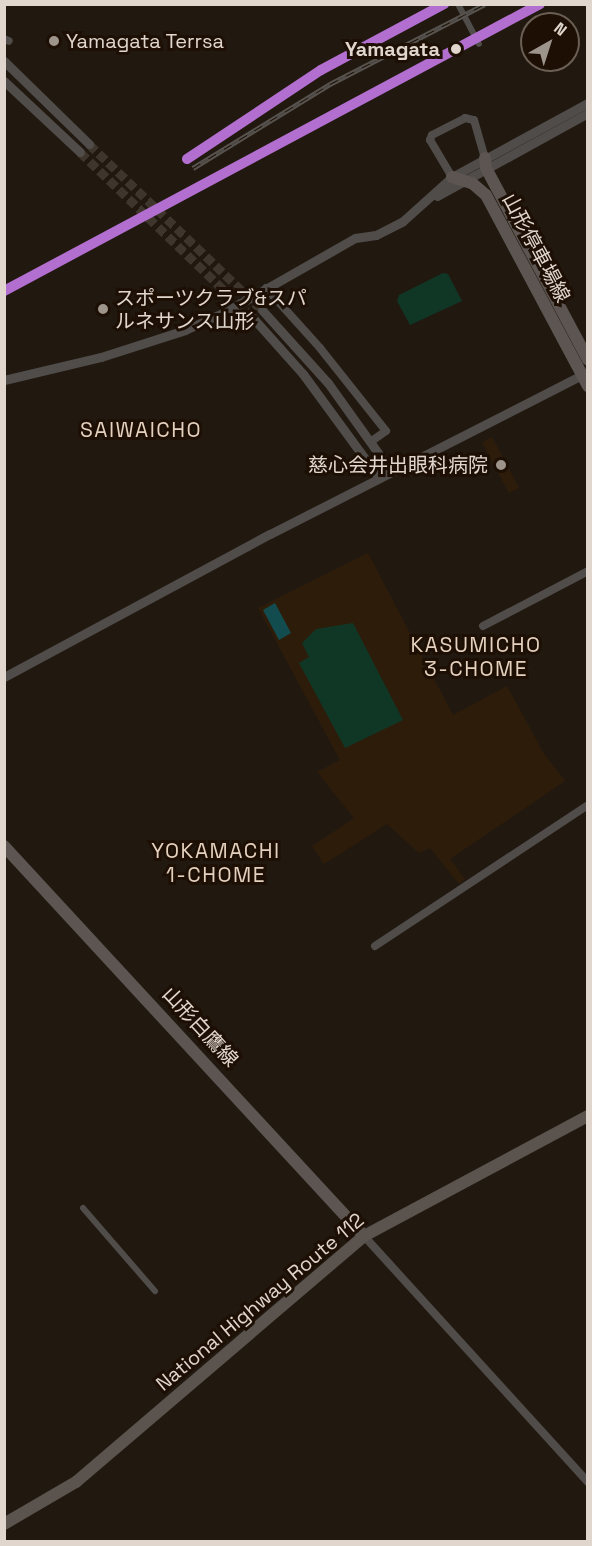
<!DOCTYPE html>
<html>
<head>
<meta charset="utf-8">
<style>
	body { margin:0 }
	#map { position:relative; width:592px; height:1546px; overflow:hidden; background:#211910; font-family:"Space Grotesk","Noto Sans JP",sans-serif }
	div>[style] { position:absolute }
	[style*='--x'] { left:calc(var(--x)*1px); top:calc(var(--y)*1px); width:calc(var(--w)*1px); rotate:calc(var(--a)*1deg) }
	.built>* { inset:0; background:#2e1c0a }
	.green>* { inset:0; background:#103726 }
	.water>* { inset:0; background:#134c4f }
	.tertiary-tunnel>* { height:9px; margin-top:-4.5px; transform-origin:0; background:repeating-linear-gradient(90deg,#3e352c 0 9px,transparent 0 13.5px) }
	.pedestrian>* { height:6px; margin:-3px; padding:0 3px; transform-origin:3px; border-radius:3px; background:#504c4a }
	.minor>* { height:8px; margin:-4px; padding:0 4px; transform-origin:4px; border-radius:4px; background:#504c4a }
	.tertiary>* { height:9px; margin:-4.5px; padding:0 4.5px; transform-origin:4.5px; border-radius:4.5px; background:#504c4a }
	.primary>* { height:12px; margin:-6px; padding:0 6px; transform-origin:6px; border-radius:6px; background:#5c5551 }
	.trunk>* { height:12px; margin:-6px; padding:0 6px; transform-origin:6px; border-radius:6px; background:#5a534e }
	.rail>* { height:5px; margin-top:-2.5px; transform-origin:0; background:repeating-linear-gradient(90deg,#1d0f03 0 9px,#57534f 0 18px); box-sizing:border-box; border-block:2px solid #57534f }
	.rail-1>* { height:10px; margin:-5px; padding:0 5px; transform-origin:5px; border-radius:5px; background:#b36fd0 }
	.dots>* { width:16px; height:16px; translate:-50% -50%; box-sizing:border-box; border:3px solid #1d0f03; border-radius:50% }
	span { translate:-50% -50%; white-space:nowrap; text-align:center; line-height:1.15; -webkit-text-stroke:6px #1d0f03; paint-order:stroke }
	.poi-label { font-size:20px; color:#e0d6cd }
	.left { translate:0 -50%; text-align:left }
	.right { translate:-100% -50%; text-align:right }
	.stop-label { font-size:20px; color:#e0d6cd; font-weight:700 }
	.street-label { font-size:20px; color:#e0d6cd }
	.neighbourhood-label { font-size:21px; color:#e4d0be; letter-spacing:1.5px }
	.frame { position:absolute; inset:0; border:6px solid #e0d6cd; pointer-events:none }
	.north { position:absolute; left:520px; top:12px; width:60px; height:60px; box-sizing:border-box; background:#1d0f03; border:2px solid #6b5f54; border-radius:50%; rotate:39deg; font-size:16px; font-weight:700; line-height:24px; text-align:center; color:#e0d6cd }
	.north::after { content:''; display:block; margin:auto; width:21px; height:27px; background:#9d948b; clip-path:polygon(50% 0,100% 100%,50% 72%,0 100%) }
</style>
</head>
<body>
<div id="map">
	<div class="built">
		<i style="clip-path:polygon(492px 437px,519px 488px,509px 493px,482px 443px)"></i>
		<i style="clip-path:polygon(368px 553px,453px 715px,507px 686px,544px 754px,565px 781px,450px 859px,465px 879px,459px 884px,430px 848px,419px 853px,387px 824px,324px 864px,312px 846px,354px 818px,317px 772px,340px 760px,258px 608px)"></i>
	</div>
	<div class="green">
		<i style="clip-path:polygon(443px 273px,448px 274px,462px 301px,410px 325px,397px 301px,399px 295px)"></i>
		<i style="clip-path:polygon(353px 623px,403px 720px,345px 748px,299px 663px,309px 657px,302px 643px,316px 629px)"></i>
	</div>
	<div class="water">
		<i style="clip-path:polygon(275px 603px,291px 633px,279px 640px,263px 610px)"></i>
	</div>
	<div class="tertiary-tunnel">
		<i style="--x:89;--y:144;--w:240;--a:43.8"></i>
		<i style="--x:80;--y:152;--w:240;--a:43.8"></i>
	</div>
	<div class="pedestrian">
		<i style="--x:458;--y:4;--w:45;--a:62.3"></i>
		<i style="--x:83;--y:1208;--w:110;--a:49.1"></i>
	</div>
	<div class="minor">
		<i style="--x:4;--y:39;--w:5;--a:22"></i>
		<i style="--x:452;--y:177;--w:43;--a:-120.7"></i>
		<i style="--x:430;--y:140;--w:5;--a:-68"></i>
		<i style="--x:432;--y:135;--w:37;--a:-27"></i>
		<i style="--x:465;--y:118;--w:9;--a:13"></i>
		<i style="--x:474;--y:120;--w:40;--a:74"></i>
		<i style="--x:266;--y:288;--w:81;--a:48"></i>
		<i style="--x:320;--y:348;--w:106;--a:51.5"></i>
		<i style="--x:386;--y:431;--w:19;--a:145"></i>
		<i style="--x:483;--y:626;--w:119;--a:-27.6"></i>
		<i style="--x:375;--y:946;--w:255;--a:-33.5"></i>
		<i style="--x:364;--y:1236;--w:333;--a:47.7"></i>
	</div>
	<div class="tertiary">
		<i style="--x:4;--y:61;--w:119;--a:44.3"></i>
		<i style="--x:4;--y:81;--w:104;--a:43.1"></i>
		<i style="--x:437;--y:196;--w:172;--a:-28.8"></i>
		<i style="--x:262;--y:310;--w:98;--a:47.9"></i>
		<i style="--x:328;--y:383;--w:108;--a:54.4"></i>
		<i style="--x:253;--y:318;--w:75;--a:48.2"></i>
		<i style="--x:303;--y:374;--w:129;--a:53.8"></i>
		<i style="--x:4;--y:380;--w:100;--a:-13.3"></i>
		<i style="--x:101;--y:357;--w:88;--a:-17.8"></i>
		<i style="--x:185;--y:330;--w:46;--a:-24.3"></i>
		<i style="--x:227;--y:311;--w:147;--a:-29.7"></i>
		<i style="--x:355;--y:238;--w:21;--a:-8"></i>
		<i style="--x:376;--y:235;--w:30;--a:-27"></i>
		<i style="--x:403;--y:221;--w:66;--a:-41.9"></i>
		<i style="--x:452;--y:177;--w:155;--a:-28.6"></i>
		<i style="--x:4;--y:677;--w:302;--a:-28.3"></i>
		<i style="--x:270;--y:534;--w:350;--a:-27"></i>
	</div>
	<div class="primary">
		<i style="--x:485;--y:158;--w:10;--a:84"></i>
		<i style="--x:486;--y:168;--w:217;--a:62"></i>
		<i style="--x:452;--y:177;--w:21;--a:17"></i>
		<i style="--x:472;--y:183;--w:18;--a:41"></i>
		<i style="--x:486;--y:195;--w:217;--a:61.9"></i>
		<i style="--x:4;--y:846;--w:531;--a:47.29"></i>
	</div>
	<div class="trunk">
		<i style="--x:4;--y:1524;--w:83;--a:-30.3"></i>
		<i style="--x:76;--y:1482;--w:379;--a:-40.5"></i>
		<i style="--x:364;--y:1236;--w:254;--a:-28.2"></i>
	</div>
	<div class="rail">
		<i style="--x:187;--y:159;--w:62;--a:-34.5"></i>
		<i style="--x:193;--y:168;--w:161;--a:-31.5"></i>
		<i style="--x:330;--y:84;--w:174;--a:-27.3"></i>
	</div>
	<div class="rail-1">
		<i style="--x:187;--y:159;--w:161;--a:-33.6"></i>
		<i style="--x:321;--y:70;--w:140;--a:-28.2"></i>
		<i style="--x:4;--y:291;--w:608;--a:-28.17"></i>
	</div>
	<div class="dots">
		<i style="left:54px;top:41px;background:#9d948b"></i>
		<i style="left:456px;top:49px;background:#e0d6cd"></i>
		<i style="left:103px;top:309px;background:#9d948b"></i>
		<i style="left:501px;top:465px;background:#9d948b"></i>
	</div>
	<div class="poi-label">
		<span class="left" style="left:66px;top:41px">Yamagata Terrsa</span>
		<span class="left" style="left:115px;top:310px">スポーツクラブ&amp;スパ<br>ルネサンス山形</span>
		<span class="right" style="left:488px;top:465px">慈心会井出眼科病院</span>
	</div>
	<div class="stop-label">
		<span class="right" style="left:440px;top:49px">Yamagata</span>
	</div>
	<div class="street-label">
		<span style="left:536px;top:248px;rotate:62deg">山形停車場線</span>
		<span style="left:200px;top:1027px;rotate:47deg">山形白鷹線</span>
		<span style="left:260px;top:1302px;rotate:-40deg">National Highway Route 112</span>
	</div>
	<div class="neighbourhood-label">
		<span style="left:141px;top:430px">SAIWAICHO</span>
		<span style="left:476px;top:657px">KASUMICHO<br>3-CHOME</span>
		<span style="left:216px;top:863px">YOKAMACHI<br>1-CHOME</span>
	</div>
	<div class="frame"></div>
	<div class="north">N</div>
</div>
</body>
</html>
